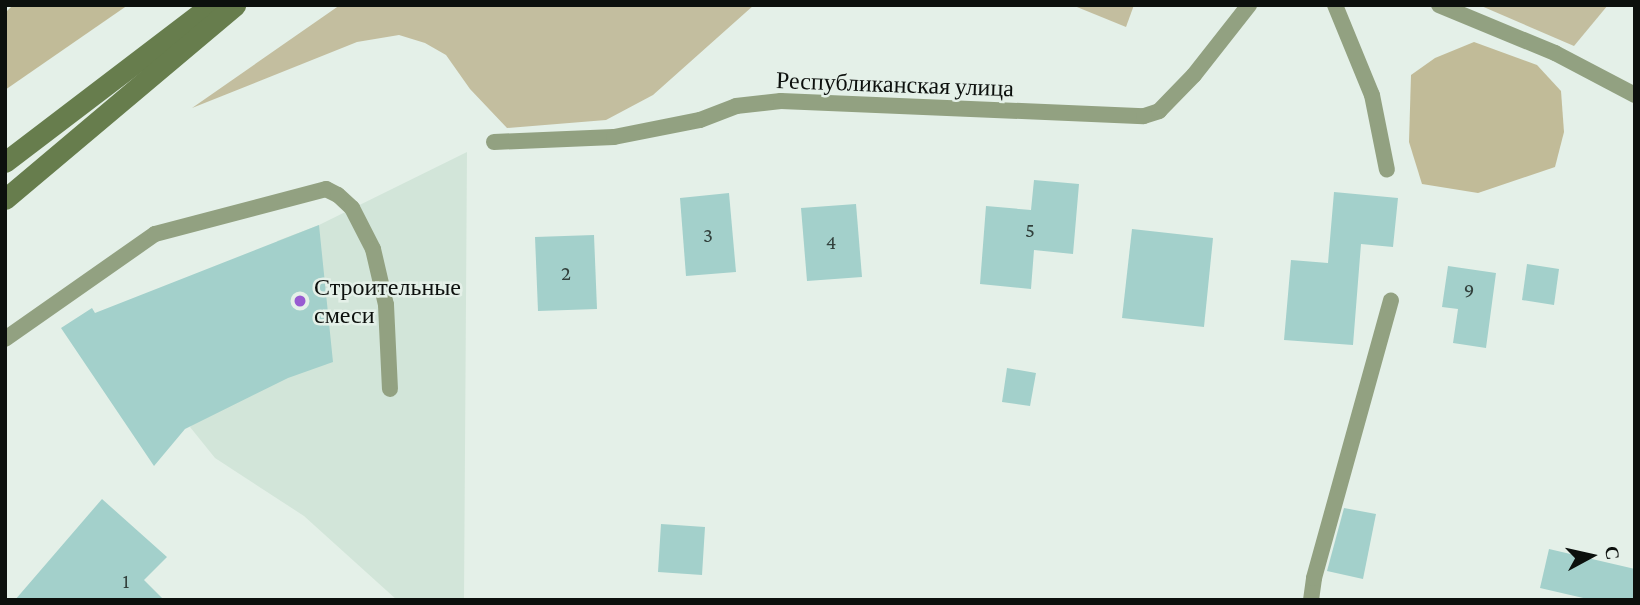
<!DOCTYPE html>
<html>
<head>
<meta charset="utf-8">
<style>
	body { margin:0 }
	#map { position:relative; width:1640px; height:605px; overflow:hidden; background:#e4f0e8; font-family:"Crimson Pro",serif }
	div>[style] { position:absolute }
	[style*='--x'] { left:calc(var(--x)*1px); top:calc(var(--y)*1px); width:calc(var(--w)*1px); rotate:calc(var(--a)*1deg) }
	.built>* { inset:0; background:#d2e5d9 }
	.green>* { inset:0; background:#c3be9f }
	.forest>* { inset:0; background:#c1bb98 }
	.building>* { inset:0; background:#a3d0cb }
	.lane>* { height:16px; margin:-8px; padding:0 8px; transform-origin:8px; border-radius:8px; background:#92a181 }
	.secondary>* { height:21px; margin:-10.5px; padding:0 10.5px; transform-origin:10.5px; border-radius:10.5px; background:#677d4d }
	.dots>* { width:19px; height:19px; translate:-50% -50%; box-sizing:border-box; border:4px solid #e4f0e8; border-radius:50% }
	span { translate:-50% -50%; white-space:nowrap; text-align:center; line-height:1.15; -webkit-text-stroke:5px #e4f0e8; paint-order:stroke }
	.number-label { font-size:21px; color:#32403c }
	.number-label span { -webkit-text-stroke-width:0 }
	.street-label { font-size:24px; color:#0c100d }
	.poi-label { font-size:24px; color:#0c100d }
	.left { translate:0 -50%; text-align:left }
	.frame { position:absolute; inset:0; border:7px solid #0c100d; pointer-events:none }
	.north { position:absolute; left:1556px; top:521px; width:70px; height:70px; -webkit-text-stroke:5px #e4f0e8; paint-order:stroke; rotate:82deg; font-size:19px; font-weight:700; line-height:28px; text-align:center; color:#0c100d }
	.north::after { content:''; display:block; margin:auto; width:24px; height:32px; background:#0c100d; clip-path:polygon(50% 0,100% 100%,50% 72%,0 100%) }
</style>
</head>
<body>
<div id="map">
	<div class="built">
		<i style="clip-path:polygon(467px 152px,464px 600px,397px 600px,304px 516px,215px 458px,190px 427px,281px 328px,277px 241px,319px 225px)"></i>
	</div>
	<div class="green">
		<i style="clip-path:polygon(340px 5px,754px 5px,653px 95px,606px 120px,507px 128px,470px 89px,446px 55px,425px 43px,399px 35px,357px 42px,192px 108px)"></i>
		<i style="clip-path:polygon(1072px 5px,1134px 5px,1126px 27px)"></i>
		<i style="clip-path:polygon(1479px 5px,1608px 5px,1574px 46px)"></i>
	</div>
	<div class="forest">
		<i style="clip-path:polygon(13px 5px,128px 5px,5px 90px,5px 13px)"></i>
		<i style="clip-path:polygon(1474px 42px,1537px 65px,1561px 91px,1564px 132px,1555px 167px,1478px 193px,1422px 184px,1409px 142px,1411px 75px,1435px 58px)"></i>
	</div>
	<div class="building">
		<i style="clip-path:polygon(1034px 180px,1079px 184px,1073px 254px,1034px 250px,1031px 289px,980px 284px,986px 206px,1031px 210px)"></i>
		<i style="clip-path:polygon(1334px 192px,1398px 198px,1393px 247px,1361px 244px,1353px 345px,1284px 340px,1291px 260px,1328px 263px)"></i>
		<i style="clip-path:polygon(729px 193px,736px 272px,686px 276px,680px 198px)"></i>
		<i style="clip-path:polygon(856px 204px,862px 277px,807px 281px,801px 208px)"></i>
		<i style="clip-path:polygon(319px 225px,333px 362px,288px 378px,185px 429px,154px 466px,61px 328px,92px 308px,95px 313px)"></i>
		<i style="clip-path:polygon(1132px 229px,1213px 238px,1204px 327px,1122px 318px)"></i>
		<i style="clip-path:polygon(594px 235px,597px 309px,538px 311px,535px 237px)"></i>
		<i style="clip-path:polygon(1527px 264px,1559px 269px,1554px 305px,1522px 300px)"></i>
		<i style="clip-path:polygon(1448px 266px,1496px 273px,1486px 348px,1453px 343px,1458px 309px,1442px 307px)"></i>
		<i style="clip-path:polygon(1007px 368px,1036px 373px,1030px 406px,1002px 402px)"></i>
		<i style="clip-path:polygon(102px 499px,167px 557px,144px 580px,164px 600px,15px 600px)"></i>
		<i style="clip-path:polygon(1344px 508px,1376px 514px,1363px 579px,1327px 571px)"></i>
		<i style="clip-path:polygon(661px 524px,705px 527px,702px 575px,658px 572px)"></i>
		<i style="clip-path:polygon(1549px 549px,1635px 569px,1635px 600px,1592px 600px,1540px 588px)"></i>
	</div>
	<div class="lane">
		<i style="--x:1335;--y:5;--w:97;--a:67.7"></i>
		<i style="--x:1372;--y:95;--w:76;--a:78.7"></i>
		<i style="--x:1439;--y:5;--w:126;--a:22.5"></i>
		<i style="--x:1555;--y:53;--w:90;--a:27.7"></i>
		<i style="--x:494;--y:142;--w:120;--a:-2.4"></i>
		<i style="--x:614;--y:137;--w:88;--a:-11.2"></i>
		<i style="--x:700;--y:120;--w:39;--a:-21"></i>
		<i style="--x:736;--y:106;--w:45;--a:-6.3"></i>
		<i style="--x:781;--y:101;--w:363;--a:2.4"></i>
		<i style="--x:1144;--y:116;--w:16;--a:-18"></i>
		<i style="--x:1159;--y:111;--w:50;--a:-45.8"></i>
		<i style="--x:1194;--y:75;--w:89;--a:-51.8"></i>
		<i style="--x:5;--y:339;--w:183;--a:-35"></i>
		<i style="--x:155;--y:234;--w:177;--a:-14.7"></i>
		<i style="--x:326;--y:189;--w:13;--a:27"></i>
		<i style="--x:338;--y:195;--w:19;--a:43"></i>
		<i style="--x:352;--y:208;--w:46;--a:62.9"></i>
		<i style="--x:373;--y:249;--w:57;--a:76.9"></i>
		<i style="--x:386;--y:305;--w:84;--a:87.3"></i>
		<i style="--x:1311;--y:600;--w:22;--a:-82"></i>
		<i style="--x:1314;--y:578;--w:288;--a:-74.5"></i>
	</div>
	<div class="secondary">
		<i style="--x:5;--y:162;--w:259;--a:-37.3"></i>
		<i style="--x:5;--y:199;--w:301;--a:-40.1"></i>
	</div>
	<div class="dots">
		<i style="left:300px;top:301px;background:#985bd1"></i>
	</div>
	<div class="number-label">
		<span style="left:1030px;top:230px">5</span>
		<span style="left:708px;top:235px">3</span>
		<span style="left:831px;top:242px">4</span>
		<span style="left:566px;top:273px">2</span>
		<span style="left:1469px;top:290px">9</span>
		<span style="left:126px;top:581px">1</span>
	</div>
	<div class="street-label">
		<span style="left:895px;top:84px;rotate:2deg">Республиканская улица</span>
	</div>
	<div class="poi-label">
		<span class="left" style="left:314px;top:301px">Строительные<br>смеси</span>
	</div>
	<div class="frame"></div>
	<div class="north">С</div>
</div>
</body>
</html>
